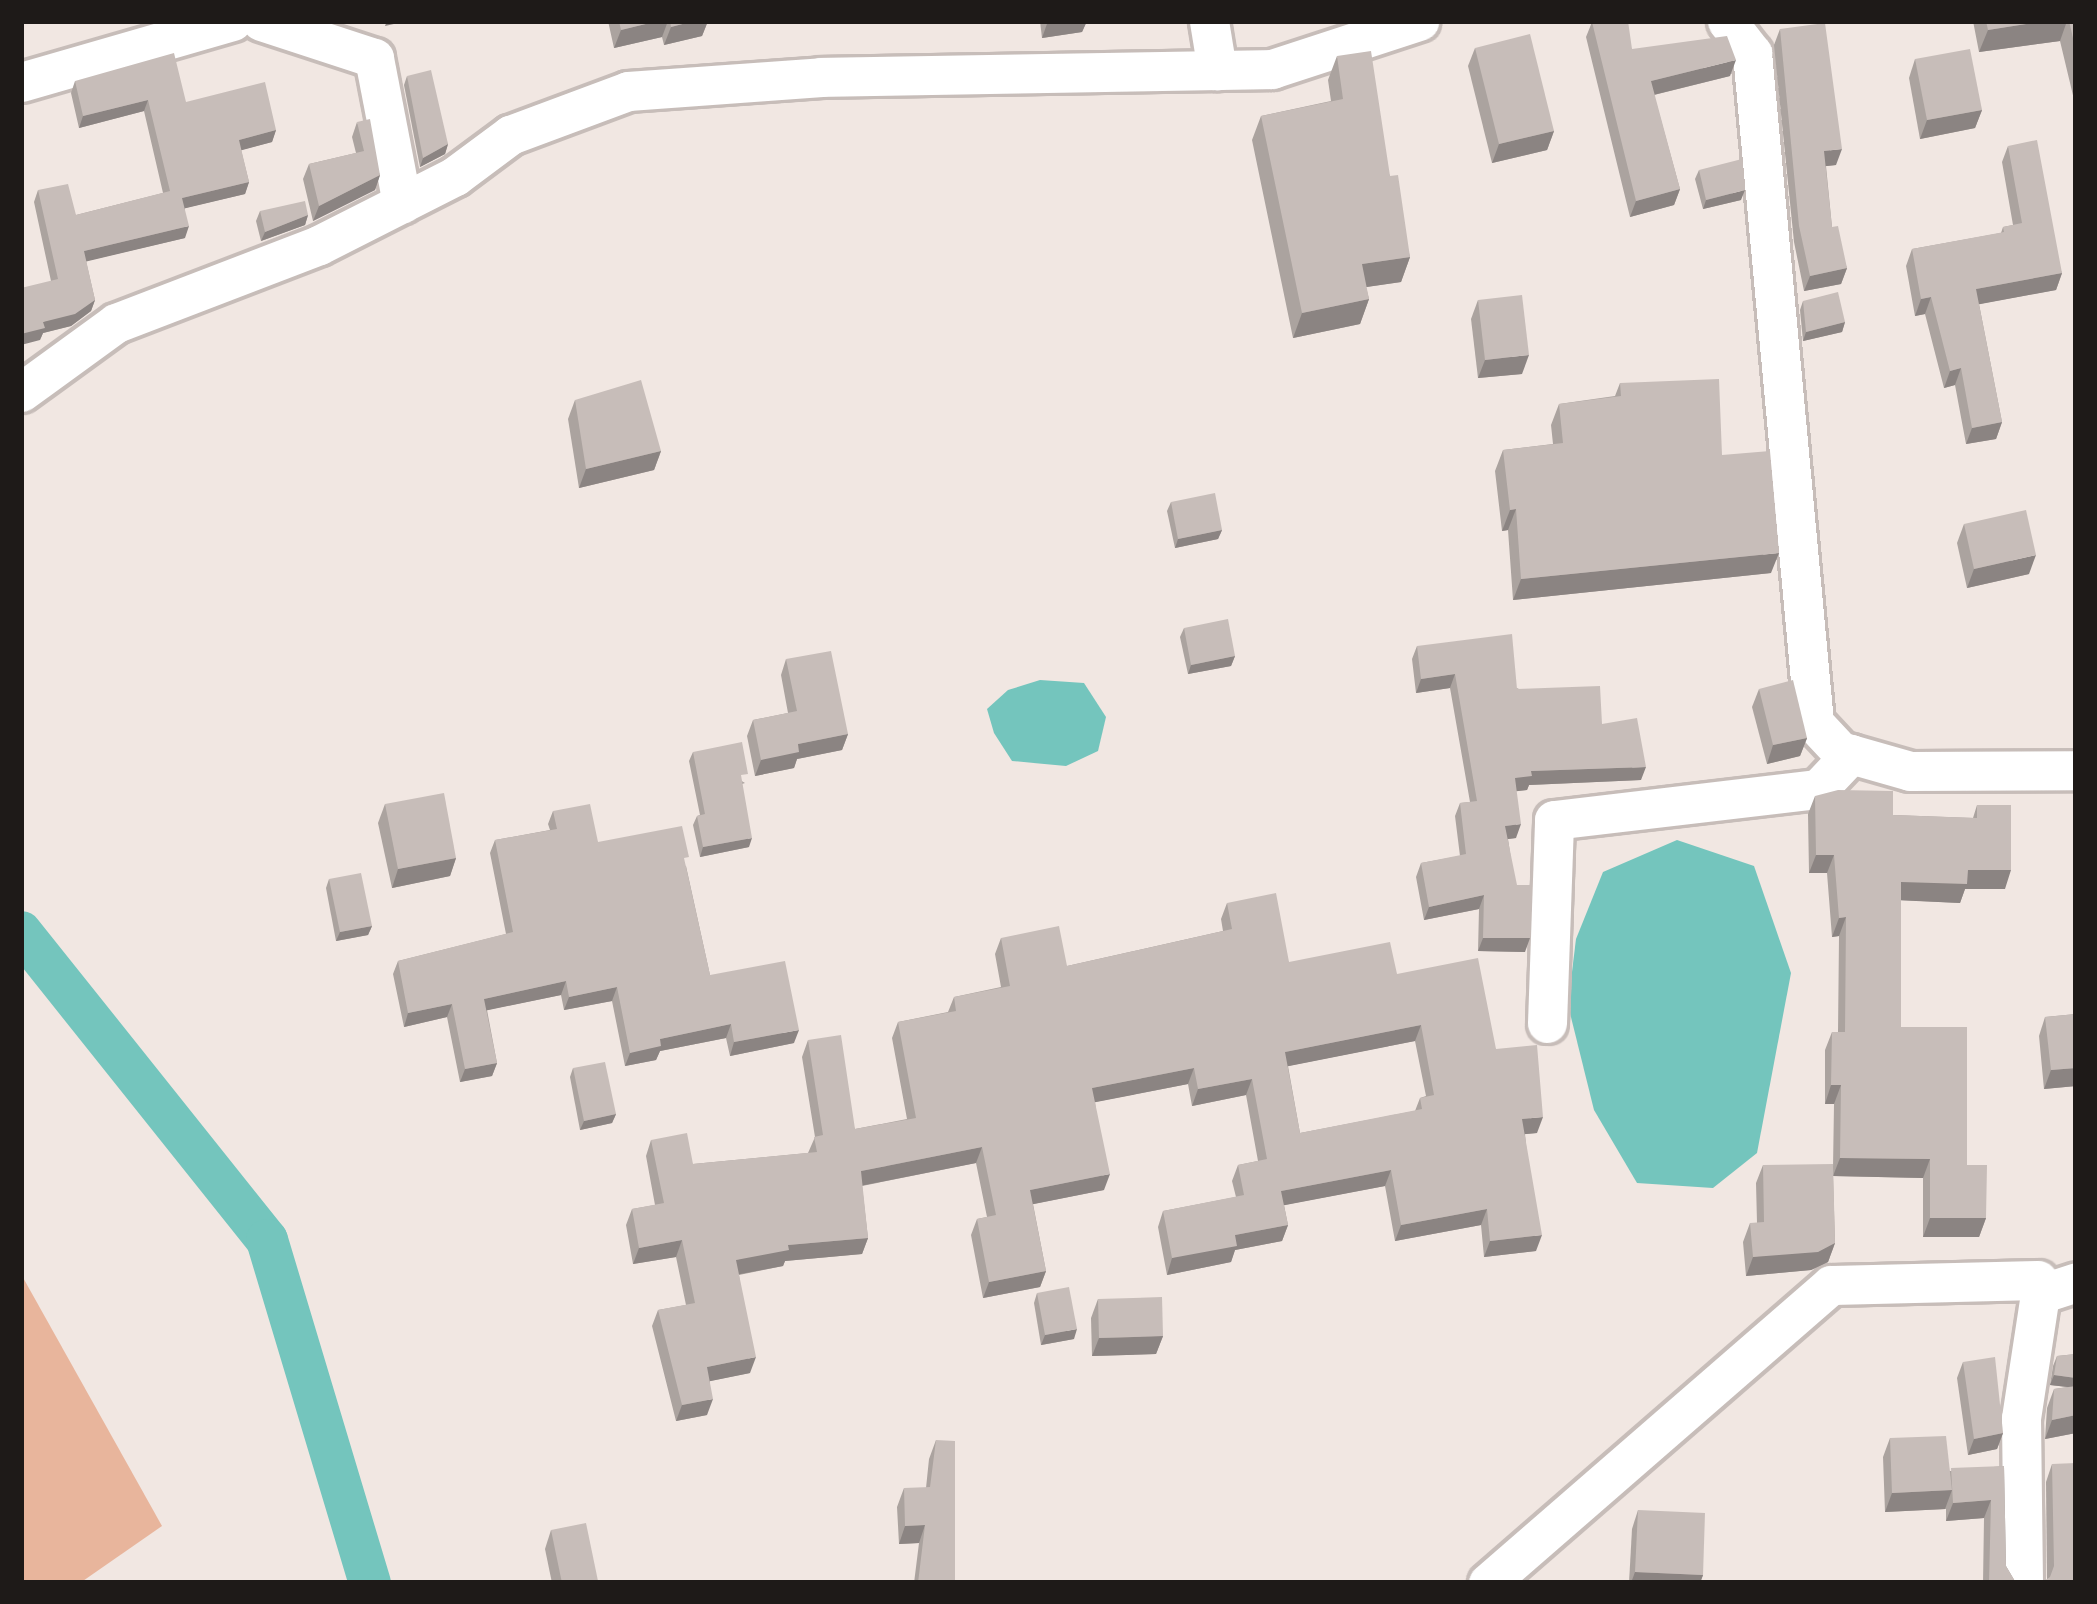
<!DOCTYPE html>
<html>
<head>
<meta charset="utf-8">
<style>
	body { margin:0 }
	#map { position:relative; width:2097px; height:1604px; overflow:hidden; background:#f1e7e2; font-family:Merriweather,serif }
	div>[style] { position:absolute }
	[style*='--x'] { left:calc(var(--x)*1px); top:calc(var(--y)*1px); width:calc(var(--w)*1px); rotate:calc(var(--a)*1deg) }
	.green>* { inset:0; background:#e8b59c }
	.water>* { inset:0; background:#74c5bd }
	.canal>* { height:42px; margin:-21px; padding:0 21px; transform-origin:21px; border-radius:21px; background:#74c5bd }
	.roads { filter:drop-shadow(3px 0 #c7bdb9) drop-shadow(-3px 0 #c7bdb9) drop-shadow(0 3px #c7bdb9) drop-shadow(0 -3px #c7bdb9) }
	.minor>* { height:39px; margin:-19.5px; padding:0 19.5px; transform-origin:19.5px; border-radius:19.5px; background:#fff }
	.wall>* { inset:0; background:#aba39f }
	.shaded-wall>* { inset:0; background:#8b8482 }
	.building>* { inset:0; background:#c7bdb9 }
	span { translate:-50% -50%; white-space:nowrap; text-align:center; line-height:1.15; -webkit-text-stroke:9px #fef4ef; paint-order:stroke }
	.frame { position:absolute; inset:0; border:24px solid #1e1a18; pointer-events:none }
</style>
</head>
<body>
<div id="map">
	<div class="green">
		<i style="clip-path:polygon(21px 1274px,162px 1526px,80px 1583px,21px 1583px)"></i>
	</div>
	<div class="water">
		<i style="clip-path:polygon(1040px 680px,1084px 683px,1106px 717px,1098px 751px,1066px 766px,1012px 761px,994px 733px,987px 709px,1008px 690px)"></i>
		<i style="clip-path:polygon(1677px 840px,1754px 866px,1791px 973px,1757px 1153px,1713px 1188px,1637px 1183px,1594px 1110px,1568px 1005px,1576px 939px,1603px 872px)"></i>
	</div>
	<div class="canal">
		<i style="--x:21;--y:932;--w:394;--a:51.4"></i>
		<i style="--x:267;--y:1240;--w:358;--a:73.3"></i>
	</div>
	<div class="roads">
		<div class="minor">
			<i style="--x:261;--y:21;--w:119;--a:18.1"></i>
			<i style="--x:374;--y:58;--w:148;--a:79.1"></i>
			<i style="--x:1209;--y:21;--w:50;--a:80.7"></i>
			<i style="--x:1727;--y:21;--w:41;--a:52"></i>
			<i style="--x:1752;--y:53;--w:673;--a:84.71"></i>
			<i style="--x:1814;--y:723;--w:38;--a:47"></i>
			<i style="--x:1840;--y:751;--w:73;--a:15.9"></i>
			<i style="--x:1910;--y:771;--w:166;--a:-0.3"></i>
			<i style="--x:21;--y:82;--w:220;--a:-16.1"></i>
			<i style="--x:21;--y:392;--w:117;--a:-36"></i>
			<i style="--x:116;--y:323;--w:217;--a:-21"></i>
			<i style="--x:319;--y:245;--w:153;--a:-26.9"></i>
			<i style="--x:455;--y:176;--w:69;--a:-36.7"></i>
			<i style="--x:510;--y:135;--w:126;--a:-20.4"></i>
			<i style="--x:628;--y:91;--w:194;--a:-4.1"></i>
			<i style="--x:821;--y:77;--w:451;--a:-1"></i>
			<i style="--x:1272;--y:69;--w:155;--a:-18.1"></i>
			<i style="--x:1547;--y:1023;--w:203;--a:-88"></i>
			<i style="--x:1554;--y:820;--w:266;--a:-6.7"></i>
			<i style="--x:1818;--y:789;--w:48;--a:-46.7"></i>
			<i style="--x:1488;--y:1583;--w:454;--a:-41"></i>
			<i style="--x:1831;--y:1285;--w:207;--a:-1.4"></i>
			<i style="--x:2023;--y:1583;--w:165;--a:-90.7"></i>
			<i style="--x:2021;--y:1418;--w:125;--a:-81.3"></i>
			<i style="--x:2040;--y:1294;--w:38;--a:-18"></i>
		</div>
	</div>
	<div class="wall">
		<i style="clip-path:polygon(608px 21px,708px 21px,702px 36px,664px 45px,662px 37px,614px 48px)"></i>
		<i style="clip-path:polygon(1040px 21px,1087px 21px,1082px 32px,1042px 38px)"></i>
		<i style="clip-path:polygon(1973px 21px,2076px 21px,2076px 108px,2060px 41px,1979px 52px)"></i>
		<i style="clip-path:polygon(1592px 22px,1632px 49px,1730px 76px,1654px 95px,1680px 189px,1674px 205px,1630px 217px,1586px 37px)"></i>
		<i style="clip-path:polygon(1780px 29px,1836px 165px,1826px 166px,1832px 227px,1847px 268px,1841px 284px,1804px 291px,1794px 242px,1774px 45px)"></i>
		<i style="clip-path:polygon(1475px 48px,1554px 131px,1547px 150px,1492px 163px,1468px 66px)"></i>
		<i style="clip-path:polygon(1337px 56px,1390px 176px,1410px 257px,1401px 282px,1366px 287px,1369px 299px,1360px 324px,1293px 338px,1252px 140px,1261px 116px,1331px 101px,1328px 80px)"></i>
		<i style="clip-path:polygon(1915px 59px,1982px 110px,1975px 128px,1920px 139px,1909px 78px)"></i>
		<i style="clip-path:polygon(407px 76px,448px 144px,445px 154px,420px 167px,404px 85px)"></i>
		<i style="clip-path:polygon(75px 81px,186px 102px,276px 130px,272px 142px,241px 150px,249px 182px,245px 194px,185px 208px,185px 238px,86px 261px,95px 300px,91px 311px,71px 326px,43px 333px,40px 340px,51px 281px,34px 202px,38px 190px,76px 215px,163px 193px,144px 111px,79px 128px,71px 93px)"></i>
		<i style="clip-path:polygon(357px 122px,380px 175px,375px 190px,313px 221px,303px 179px,309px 164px,356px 153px,352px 137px)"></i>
		<i style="clip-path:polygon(2008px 146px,2062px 273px,2056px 290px,1979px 304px,2002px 422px,1996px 439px,1966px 444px,1955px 385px,1944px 388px,1925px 314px,1915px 316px,1906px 266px,1912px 249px,2001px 233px,2003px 227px,2013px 225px,2002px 162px)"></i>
		<i style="clip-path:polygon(1699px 170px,1741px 200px,1703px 209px,1695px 179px)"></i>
		<i style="clip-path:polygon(260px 211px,308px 215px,305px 225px,261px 241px,256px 221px)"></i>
		<i style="clip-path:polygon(1478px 300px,1522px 374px,1478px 378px,1471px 319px)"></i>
		<i style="clip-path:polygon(1803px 301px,1845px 322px,1842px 332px,1803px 341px,1800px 310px)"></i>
		<i style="clip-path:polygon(1620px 383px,1722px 455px,1771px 573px,1513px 600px,1508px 530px,1502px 531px,1495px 471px,1503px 450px,1553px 444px,1551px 425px,1559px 404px,1615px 396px)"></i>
		<i style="clip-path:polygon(575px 400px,661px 451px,654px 470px,579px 488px,568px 419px)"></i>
		<i style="clip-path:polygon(1171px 502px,1222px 530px,1218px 539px,1175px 548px,1167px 511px)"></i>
		<i style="clip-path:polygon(1964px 524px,2029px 574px,1967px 588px,1957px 543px)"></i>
		<i style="clip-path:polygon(1184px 628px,1235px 656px,1231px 666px,1188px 674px,1180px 637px)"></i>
		<i style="clip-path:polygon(1417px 646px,1602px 724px,1641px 780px,1529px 785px,1527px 790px,1516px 791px,1516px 838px,1508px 839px,1525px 952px,1478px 951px,1479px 909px,1424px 920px,1416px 877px,1421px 863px,1460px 856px,1455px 816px,1460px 803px,1470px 802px,1450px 688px,1416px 693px,1412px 659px)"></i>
		<i style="clip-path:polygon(786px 659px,848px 734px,842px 750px,797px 759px,794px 768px,755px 776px,747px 736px,753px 720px,788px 713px,781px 675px)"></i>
		<i style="clip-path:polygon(1759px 689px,1807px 738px,1800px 756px,1767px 764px,1752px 707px)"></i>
		<i style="clip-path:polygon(693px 752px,745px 783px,742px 784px,749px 847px,700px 857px,693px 825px,697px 816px,700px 815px,689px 761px)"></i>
		<i style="clip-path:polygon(1815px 796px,1893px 815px,1973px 818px,1977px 805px,2005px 889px,1965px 889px,1960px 903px,1901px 900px,1901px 1027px,1967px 1165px,1986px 1218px,1979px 1237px,1923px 1237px,1923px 1178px,1833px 1176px,1835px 1243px,1828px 1262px,1811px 1270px,1746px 1276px,1743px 1242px,1750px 1223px,1757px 1223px,1756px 1183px,1763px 1165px,1833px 1168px,1834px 1104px,1825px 1104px,1825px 1050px,1832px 1032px,1838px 1032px,1839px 936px,1832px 937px,1827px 873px,1809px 873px,1808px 814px)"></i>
		<i style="clip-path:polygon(385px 804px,456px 858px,450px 876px,392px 888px,378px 823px)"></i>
		<i style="clip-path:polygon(553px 811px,598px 842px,686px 866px,710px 975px,794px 1043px,730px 1056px,726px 1038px,660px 1051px,656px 1060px,625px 1066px,612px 1001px,564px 1010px,561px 995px,487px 1010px,497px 1063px,492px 1076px,460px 1082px,447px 1017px,404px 1027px,393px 974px,398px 961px,506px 934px,490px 853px,495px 840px,550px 830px,548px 824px)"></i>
		<i style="clip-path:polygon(329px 879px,372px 926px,368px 935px,336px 941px,326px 888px)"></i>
		<i style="clip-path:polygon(evenodd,1227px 903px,1289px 962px,1397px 974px,1496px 1049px,1537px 1133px,1525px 1134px,1536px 1251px,1484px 1257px,1481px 1225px,1395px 1241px,1385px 1186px,1284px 1205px,1288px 1225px,1282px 1241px,1235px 1250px,1231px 1262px,1167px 1275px,1158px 1227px,1163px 1211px,1236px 1197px,1232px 1181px,1238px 1165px,1258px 1161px,1246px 1095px,1192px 1106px,1188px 1084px,1095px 1102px,1104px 1190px,1033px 1204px,1046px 1271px,1040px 1287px,983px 1298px,971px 1235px,977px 1219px,987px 1217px,976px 1163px,862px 1186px,868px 1238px,862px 1254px,785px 1261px,783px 1266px,739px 1275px,750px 1373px,710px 1381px,707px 1415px,676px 1421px,652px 1326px,658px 1310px,686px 1305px,676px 1257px,633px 1264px,626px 1225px,632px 1209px,655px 1205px,646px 1156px,651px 1140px,693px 1164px,808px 1153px,815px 1137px,802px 1057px,808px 1040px,855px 1129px,907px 1119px,892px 1038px,898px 1022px,948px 1012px,954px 997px,1001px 987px,995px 954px,1001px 938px,1067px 966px,1223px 931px,1221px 919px,1227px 903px,1415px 1041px,1426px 1096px,1420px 1098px,1415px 1111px,1300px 1133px,1288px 1066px,1415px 1041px)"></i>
		<i style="clip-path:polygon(2076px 1014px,2076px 1086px,2044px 1089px,2039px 1036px,2045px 1017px)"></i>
		<i style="clip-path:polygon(573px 1068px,616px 1114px,612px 1123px,580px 1130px,570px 1077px)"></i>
		<i style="clip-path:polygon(1037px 1293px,1074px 1339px,1041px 1345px,1034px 1303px)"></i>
		<i style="clip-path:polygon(1098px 1299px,1163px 1336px,1156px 1354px,1092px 1356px,1091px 1318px)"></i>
		<i style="clip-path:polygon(2076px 1354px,2076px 1433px,2045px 1439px,2047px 1408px,2054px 1389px,2068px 1387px,2050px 1385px,2053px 1366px,2057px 1356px)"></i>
		<i style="clip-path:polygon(1963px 1362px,2003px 1433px,1997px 1449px,1968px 1455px,1957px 1378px)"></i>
		<i style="clip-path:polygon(1890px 1438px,1950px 1471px,2004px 1466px,2006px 1566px,2016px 1583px,1983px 1583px,1984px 1518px,1946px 1521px,1946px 1509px,1885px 1512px,1883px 1457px)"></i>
		<i style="clip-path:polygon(936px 1440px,955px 1583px,914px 1583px,919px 1543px,899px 1544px,897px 1507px,904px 1488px,926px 1488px,929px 1459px)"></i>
		<i style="clip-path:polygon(2052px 1464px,2076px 1583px,2047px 1579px,2046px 1482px)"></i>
		<i style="clip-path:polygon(1638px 1510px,1703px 1575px,1700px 1583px,1629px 1583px,1632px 1529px)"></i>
		<i style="clip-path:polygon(551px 1530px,598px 1581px,597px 1583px,552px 1583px,545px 1549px)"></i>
	</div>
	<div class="shaded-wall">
		<i style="clip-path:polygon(387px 21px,407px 21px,385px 26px)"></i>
		<i style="clip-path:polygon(658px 21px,668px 21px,662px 37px,614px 48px,621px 30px)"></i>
		<i style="clip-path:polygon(694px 21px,708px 21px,702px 36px,664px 45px,671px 27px)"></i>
		<i style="clip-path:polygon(1048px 21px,1087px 21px,1082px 32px,1042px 38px)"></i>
		<i style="clip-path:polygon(2046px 21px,2067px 21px,2060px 41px,1979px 52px,1988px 30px)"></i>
		<i style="clip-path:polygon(1736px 60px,1730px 76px,1645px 97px,1651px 81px)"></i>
		<i style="clip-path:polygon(148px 100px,144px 111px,79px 128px,83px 116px)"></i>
		<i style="clip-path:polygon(1982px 110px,1975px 128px,1920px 139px,1927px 120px)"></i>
		<i style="clip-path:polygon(276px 130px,272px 142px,235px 152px,239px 140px)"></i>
		<i style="clip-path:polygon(1554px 131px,1547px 150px,1492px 163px,1499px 144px)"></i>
		<i style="clip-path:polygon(448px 144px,445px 154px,420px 167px,423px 158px)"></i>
		<i style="clip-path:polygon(1842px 149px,1836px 165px,1818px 167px,1824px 151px)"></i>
		<i style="clip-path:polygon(380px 175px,375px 190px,313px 221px,319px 206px)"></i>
		<i style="clip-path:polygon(249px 182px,245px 194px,178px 210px,182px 198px)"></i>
		<i style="clip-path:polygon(1680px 189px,1674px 205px,1630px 217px,1636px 201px)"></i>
		<i style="clip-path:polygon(1745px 190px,1741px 200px,1703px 209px,1706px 200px)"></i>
		<i style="clip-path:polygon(308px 215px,305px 225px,261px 241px,265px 232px)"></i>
		<i style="clip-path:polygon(189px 226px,185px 238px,80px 263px,84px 251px)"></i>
		<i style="clip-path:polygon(1410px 257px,1401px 282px,1353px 289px,1362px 264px)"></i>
		<i style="clip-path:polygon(1847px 268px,1841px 284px,1804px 291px,1810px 276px)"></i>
		<i style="clip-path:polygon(2062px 273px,2056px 290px,1970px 306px,1976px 289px)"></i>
		<i style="clip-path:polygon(1931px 297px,1925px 314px,1915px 316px,1921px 299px)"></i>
		<i style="clip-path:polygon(1369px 299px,1360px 324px,1293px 338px,1302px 313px)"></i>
		<i style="clip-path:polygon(95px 300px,91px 311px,71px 326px,43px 333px,40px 340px,21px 345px,21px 334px,43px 322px)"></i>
		<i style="clip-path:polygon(1845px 322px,1842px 332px,1803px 341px,1806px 332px)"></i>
		<i style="clip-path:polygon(1529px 355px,1522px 374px,1478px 378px,1485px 360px)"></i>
		<i style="clip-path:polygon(1961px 368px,1955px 385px,1944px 388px,1950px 371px)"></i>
		<i style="clip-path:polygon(2002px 422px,1996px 439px,1966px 444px,1972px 428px)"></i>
		<i style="clip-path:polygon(661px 451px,654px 470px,579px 488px,586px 469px)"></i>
		<i style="clip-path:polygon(1516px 509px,1508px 530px,1502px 531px,1510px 510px)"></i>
		<i style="clip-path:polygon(1222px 530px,1218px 539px,1175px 548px,1178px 539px)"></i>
		<i style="clip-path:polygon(1779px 553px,1771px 573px,1513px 600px,1521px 579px)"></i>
		<i style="clip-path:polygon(2036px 555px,2029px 574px,1967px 588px,1974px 569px)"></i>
		<i style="clip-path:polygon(1235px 656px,1231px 666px,1188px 674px,1191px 665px)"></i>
		<i style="clip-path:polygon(1455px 674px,1450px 688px,1416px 693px,1421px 679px)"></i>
		<i style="clip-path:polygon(848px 734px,842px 750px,797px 759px,794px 768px,755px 776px,761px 760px,798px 744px)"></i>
		<i style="clip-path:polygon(1807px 738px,1800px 756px,1767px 764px,1773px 745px)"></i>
		<i style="clip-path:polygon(1646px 767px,1641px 780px,1529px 785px,1527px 790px,1510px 792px,1515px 778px,1531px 771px)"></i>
		<i style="clip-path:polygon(1521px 824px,1516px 838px,1500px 840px,1505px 826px)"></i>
		<i style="clip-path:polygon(752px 838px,749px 847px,700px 857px,703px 847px)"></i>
		<i style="clip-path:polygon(1816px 855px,1834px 855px,1827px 873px,1809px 873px)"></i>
		<i style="clip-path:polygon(456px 858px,450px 876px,392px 888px,398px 869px)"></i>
		<i style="clip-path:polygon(1968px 870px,2011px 870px,2005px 889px,1965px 889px,1960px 903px,1894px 900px,1901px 882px)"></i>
		<i style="clip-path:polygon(1484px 895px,1479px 909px,1424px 920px,1429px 907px)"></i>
		<i style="clip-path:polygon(1846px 917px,1839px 936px,1832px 937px,1839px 918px)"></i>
		<i style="clip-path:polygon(372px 926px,368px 935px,336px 941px,340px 932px)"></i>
		<i style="clip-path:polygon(1483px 938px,1530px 938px,1525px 952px,1478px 951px)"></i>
		<i style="clip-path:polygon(566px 981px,561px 995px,479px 1012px,484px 999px)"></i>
		<i style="clip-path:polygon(617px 987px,612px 1001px,564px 1010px,569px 997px)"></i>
		<i style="clip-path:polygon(452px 1004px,447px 1017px,404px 1027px,408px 1013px)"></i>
		<i style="clip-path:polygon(731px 1024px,726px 1038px,660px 1051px,656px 1060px,625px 1066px,630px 1053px,660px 1039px)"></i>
		<i style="clip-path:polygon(1421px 1025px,1415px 1041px,1279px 1068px,1285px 1052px)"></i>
		<i style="clip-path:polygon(799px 1030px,794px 1043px,730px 1056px,734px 1042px)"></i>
		<i style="clip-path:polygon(497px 1063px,492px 1076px,460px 1082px,465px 1069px)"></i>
		<i style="clip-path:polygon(1194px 1068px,1188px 1084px,1086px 1104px,1092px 1088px)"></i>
		<i style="clip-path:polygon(2076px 1068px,2076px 1086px,2044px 1089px,2051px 1070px)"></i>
		<i style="clip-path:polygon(1252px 1079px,1246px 1095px,1192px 1106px,1198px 1089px)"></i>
		<i style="clip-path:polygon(1831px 1085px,1841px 1085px,1834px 1104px,1825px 1104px)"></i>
		<i style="clip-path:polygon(616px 1114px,612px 1123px,580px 1130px,584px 1121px)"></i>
		<i style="clip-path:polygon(1543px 1117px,1537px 1133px,1516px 1135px,1522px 1119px)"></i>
		<i style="clip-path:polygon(982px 1147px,976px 1163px,855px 1187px,861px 1171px)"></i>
		<i style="clip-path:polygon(1840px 1158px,1930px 1159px,1923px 1178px,1833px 1176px)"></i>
		<i style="clip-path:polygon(1391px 1170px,1385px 1186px,1275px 1207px,1281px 1191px)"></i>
		<i style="clip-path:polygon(1110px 1174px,1104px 1190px,1024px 1206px,1030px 1190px)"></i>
		<i style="clip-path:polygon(1487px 1209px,1481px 1225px,1395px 1241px,1401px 1225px)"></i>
		<i style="clip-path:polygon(1930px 1218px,1986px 1218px,1979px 1237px,1923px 1237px)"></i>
		<i style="clip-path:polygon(1288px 1225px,1282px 1241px,1235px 1250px,1231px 1262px,1167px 1275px,1172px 1258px,1235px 1235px)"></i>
		<i style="clip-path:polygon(1542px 1235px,1536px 1251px,1484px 1257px,1490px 1241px)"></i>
		<i style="clip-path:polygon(868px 1238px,862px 1254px,785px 1261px,783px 1266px,730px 1276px,736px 1260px,788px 1245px)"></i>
		<i style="clip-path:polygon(682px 1240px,676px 1257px,633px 1264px,639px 1248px)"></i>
		<i style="clip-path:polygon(1835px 1243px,1828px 1262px,1811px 1270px,1746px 1276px,1753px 1257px)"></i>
		<i style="clip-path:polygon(1046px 1271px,1040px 1287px,983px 1298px,989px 1282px)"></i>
		<i style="clip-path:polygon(1077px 1329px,1074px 1339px,1041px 1345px,1045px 1335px)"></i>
		<i style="clip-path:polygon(1163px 1336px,1156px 1354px,1092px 1356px,1099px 1338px)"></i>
		<i style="clip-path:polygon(756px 1357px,750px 1373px,701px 1383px,707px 1367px)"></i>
		<i style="clip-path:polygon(2054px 1375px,2076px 1378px,2076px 1388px,2050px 1385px)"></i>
		<i style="clip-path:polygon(713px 1399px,707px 1415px,676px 1421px,682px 1405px)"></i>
		<i style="clip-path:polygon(2076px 1415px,2076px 1433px,2045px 1439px,2052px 1420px)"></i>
		<i style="clip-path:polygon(2003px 1433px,1997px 1449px,1968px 1455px,1974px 1439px)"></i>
		<i style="clip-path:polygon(1952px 1490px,1945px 1509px,1885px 1512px,1892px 1493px)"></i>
		<i style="clip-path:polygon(1991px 1500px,1984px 1518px,1946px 1521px,1953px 1503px)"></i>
		<i style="clip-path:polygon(925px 1525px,919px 1543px,899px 1544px,905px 1526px)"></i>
		<i style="clip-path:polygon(1635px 1572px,1703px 1575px,1700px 1583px,1631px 1583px)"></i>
	</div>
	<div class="building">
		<i style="clip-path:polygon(619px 21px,658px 21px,621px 30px)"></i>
		<i style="clip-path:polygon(670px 21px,694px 21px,671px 27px)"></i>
		<i style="clip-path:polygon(1628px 21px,1632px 49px,1727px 36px,1736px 60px,1651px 81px,1680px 189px,1636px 201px,1592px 22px)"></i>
		<i style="clip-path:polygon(1986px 21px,2046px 21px,1988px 30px)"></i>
		<i style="clip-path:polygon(2069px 21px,2076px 21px,2076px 51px)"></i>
		<i style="clip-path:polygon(1825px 23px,1842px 149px,1824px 151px,1832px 227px,1838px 226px,1847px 268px,1810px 276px,1799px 226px,1780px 29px)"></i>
		<i style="clip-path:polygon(1530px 34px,1554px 131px,1499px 144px,1475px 48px)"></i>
		<i style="clip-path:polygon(1970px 49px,1982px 110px,1927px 120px,1915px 59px)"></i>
		<i style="clip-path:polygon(1371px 51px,1390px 176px,1398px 175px,1410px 257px,1362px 264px,1369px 299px,1302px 313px,1261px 116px,1343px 99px,1337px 56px)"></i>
		<i style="clip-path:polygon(174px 53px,186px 102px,265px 82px,276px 130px,239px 140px,249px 182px,182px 198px,189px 226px,84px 251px,95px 300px,75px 314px,43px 322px,45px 328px,21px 334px,21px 288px,58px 279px,38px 190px,68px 184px,76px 215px,170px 191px,148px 100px,83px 116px,75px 81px)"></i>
		<i style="clip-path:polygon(431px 70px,448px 144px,423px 158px,407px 76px)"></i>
		<i style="clip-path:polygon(370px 119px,380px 175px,319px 206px,309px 164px,364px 151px,357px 122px)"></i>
		<i style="clip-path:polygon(2037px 140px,2062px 273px,1976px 289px,2002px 422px,1972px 428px,1961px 368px,1950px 371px,1931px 297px,1921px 299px,1912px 249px,2004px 232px,2003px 227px,2022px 223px,2008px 146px)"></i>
		<i style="clip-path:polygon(1742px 159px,1745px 190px,1706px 200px,1699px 170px)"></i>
		<i style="clip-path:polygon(305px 201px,308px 215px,265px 232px,260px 211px)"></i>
		<i style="clip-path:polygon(1838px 292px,1845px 322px,1806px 332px,1803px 301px)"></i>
		<i style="clip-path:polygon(1522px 295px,1529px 355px,1485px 360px,1478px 300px)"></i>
		<i style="clip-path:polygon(1719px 379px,1722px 455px,1770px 451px,1779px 553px,1521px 579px,1516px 509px,1510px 510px,1503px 450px,1563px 443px,1559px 404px,1621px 396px,1620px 383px)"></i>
		<i style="clip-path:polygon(641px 380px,661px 451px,586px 469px,575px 400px)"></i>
		<i style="clip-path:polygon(1215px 493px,1222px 530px,1178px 539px,1171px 502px)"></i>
		<i style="clip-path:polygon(2026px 510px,2036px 555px,1974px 569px,1964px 524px)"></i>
		<i style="clip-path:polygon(1228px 619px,1235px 656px,1191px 665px,1184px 628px)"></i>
		<i style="clip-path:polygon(1512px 634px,1517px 689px,1600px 686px,1602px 724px,1637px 718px,1646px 767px,1531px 771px,1532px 776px,1515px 778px,1521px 824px,1505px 826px,1517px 885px,1532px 885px,1530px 938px,1483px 938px,1484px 895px,1429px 907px,1421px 863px,1466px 854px,1460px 803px,1477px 801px,1455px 674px,1421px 679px,1417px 646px)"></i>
		<i style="clip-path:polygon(831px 651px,848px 734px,798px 744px,799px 752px,761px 760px,753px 720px,797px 711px,786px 659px)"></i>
		<i style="clip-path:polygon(1793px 680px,1807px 738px,1773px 745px,1759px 689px)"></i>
		<i style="clip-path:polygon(742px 742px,748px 774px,741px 775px,752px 838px,703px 847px,697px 816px,705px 814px,693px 752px)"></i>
		<i style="clip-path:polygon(1838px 790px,1893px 791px,1893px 815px,1977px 818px,1977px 805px,2011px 805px,2011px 870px,1968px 870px,1967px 884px,1901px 882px,1901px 1027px,1967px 1027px,1967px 1165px,1987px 1165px,1986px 1218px,1930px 1218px,1930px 1159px,1840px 1158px,1841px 1085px,1831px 1085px,1832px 1032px,1845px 1032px,1846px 917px,1839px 918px,1834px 855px,1816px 855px,1815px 796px)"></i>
		<i style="clip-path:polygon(444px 793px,456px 858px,398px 869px,385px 804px)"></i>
		<i style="clip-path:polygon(590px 804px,598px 842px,682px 826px,689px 857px,684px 858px,710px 975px,785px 961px,799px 1030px,734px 1042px,731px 1024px,660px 1039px,661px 1046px,630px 1053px,617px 987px,569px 997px,566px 981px,484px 999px,497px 1063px,465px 1069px,452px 1004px,408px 1013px,398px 961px,513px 932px,495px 840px,557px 829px,553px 811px)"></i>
		<i style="clip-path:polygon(361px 873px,372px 926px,340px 932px,329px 879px)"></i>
		<i style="clip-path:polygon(evenodd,1276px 893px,1289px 962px,1390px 942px,1397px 974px,1478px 958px,1496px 1049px,1537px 1045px,1543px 1117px,1522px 1119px,1542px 1235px,1490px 1241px,1487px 1209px,1401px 1225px,1391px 1170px,1281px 1191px,1288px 1225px,1235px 1235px,1237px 1246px,1172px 1258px,1163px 1211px,1244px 1195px,1238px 1165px,1267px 1159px,1252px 1079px,1198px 1089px,1194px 1068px,1092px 1088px,1110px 1174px,1030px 1190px,1046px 1271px,989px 1282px,977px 1219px,996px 1215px,982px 1147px,861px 1171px,868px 1238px,788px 1245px,789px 1250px,736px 1260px,756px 1357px,707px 1367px,713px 1399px,682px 1405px,658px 1310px,695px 1303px,682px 1240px,639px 1248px,632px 1209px,664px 1203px,651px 1140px,687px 1133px,693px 1164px,817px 1152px,814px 1137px,823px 1135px,808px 1040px,841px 1035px,855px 1129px,916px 1118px,898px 1022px,956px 1011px,954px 997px,1010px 986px,1001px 938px,1059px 926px,1067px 966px,1232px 929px,1227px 903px,1276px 893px,1421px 1025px,1434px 1095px,1420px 1098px,1422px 1109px,1300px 1133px,1285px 1052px,1421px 1025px)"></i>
		<i style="clip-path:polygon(2076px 1014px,2076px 1068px,2051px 1070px,2045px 1017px)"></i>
		<i style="clip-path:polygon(605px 1062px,616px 1114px,584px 1121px,573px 1068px)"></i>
		<i style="clip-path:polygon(1833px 1164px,1835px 1243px,1818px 1252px,1753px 1257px,1750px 1223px,1764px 1222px,1763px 1165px)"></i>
		<i style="clip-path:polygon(1069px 1287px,1077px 1329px,1045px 1335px,1037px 1293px)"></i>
		<i style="clip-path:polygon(1162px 1297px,1163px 1336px,1099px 1338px,1098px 1299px)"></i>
		<i style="clip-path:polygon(2076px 1354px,2076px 1378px,2054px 1375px,2057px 1356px)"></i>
		<i style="clip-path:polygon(1995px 1357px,2003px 1433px,1974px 1439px,1963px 1362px)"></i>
		<i style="clip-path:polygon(2076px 1386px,2076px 1415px,2052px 1420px,2054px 1389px)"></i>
		<i style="clip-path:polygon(1946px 1436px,1952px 1490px,1892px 1493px,1890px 1438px)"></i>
		<i style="clip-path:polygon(936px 1440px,955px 1441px,955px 1583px,918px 1583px,925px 1525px,905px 1526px,904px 1488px,930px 1487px)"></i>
		<i style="clip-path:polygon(2076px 1463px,2076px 1583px,2041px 1583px,2050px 1577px,2054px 1566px,2052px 1464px)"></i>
		<i style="clip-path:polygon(2004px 1466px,2006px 1566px,2016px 1583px,1989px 1583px,1991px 1500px,1953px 1503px,1951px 1468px)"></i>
		<i style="clip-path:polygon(1638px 1510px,1705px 1513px,1703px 1575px,1635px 1572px)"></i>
		<i style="clip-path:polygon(586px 1523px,598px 1581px,562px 1583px,551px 1530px)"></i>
	</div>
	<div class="frame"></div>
</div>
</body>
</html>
